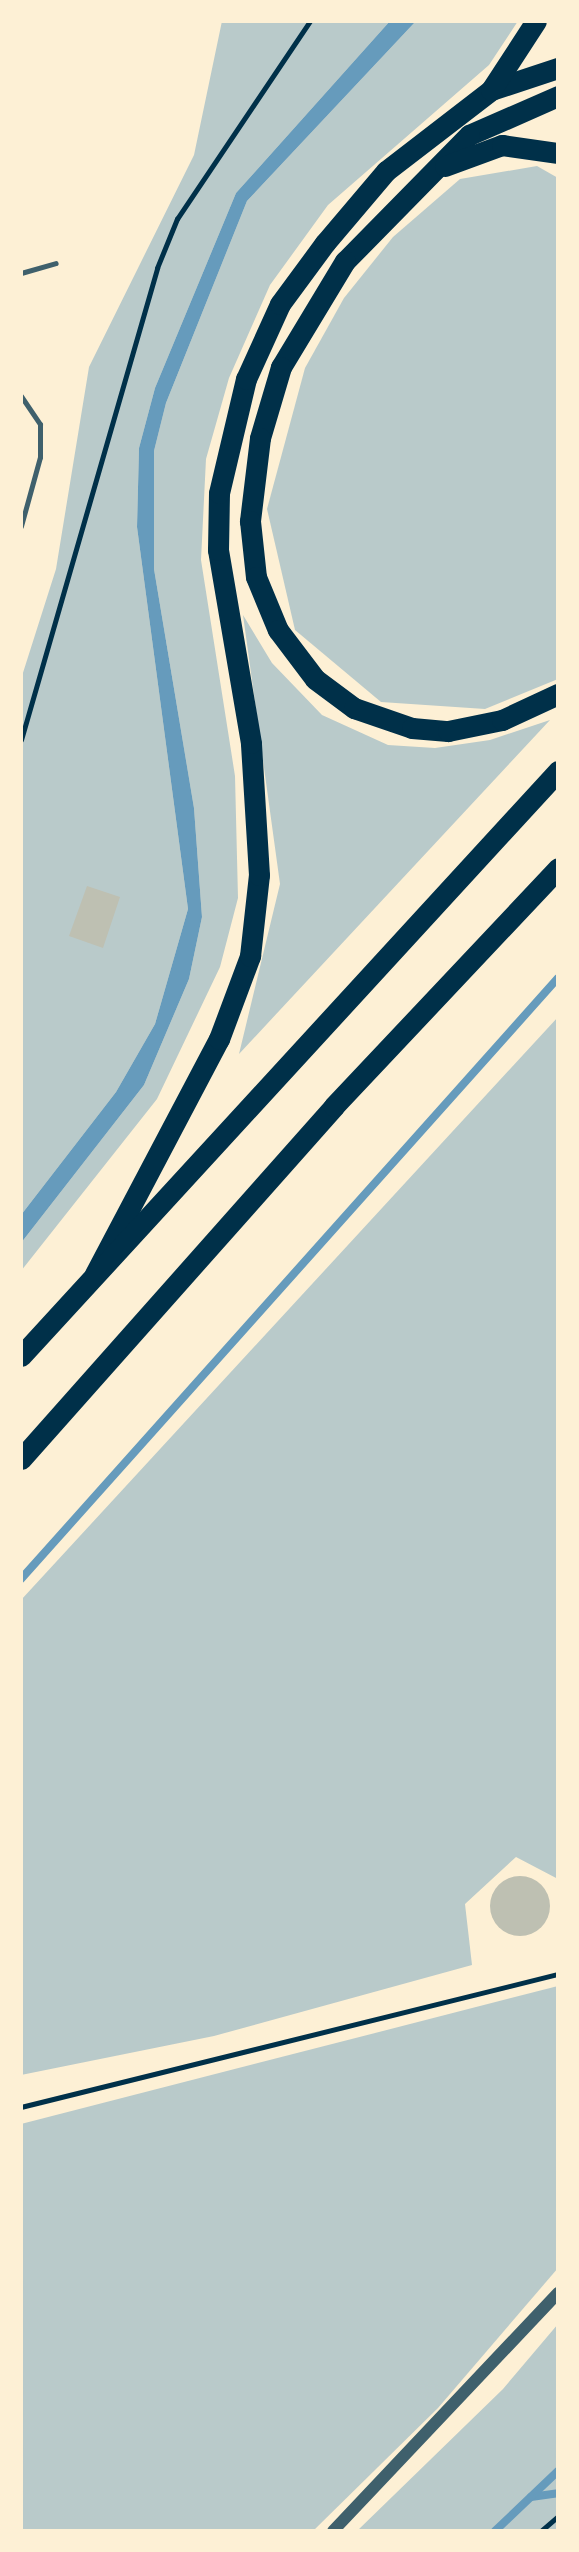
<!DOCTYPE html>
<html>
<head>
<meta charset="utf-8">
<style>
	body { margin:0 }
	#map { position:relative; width:579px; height:2552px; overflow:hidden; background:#fdf0d5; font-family:"Titillium Web",sans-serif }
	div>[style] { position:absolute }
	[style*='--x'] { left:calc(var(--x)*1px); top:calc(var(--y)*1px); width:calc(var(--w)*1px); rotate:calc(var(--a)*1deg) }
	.green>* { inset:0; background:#b9caca }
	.water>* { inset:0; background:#669bbc }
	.stream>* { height:8px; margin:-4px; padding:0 4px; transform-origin:4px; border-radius:4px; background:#669bbc }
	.building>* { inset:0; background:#bec0b2 }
	.round { border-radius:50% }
	.path>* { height:4.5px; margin:-2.25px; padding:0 2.25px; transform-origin:2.25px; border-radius:2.25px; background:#003049 }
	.service>* { height:5px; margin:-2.5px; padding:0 2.5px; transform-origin:2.5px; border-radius:2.5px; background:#3f606c }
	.tertiary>* { height:12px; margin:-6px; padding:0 6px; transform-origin:6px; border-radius:6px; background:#3f606c }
	.motorway>* { height:21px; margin:-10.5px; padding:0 10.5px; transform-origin:10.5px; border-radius:10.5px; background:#003049 }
	span { translate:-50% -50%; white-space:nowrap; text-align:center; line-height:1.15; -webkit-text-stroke:5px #fdf0d5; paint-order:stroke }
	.frame { position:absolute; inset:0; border:23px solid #fdf0d5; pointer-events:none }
</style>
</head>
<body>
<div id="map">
	<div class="green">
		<i style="clip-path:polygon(222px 21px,390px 21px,236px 193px,155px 388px,139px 448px,137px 527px,188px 909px,155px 1024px,116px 1092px,21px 1215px,21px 679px,56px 569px,89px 367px,194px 155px)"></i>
		<i style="clip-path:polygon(416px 21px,518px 21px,489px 65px,328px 205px,270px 285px,229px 378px,206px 459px,201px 560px,235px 776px,238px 898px,220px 967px,157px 1099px,21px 1271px,21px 1243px,144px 1085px,189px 979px,202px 917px,194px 808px,154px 569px,154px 451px,166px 403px,247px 201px)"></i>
		<i style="clip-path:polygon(537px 166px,558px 178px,558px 679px,485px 709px,381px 702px,295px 630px,267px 509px,305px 368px,344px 298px,393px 237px,460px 179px)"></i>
		<i style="clip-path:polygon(243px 615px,272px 663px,322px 715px,388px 745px,435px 748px,490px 740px,550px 720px,239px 1054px,280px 884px)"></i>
		<i style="clip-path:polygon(558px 1017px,558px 1879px,516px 1857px,465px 1904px,472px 1965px,214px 2036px,21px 2075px,21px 1600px)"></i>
		<i style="clip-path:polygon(558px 1986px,558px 2268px,438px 2408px,313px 2531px,21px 2531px,21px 2124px)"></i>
		<i style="clip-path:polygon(558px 2324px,558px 2530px,357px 2531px,503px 2389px)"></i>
	</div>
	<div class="water">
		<i style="clip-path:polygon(390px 21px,416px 21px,247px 201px,166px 403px,154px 451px,154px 569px,194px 808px,202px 917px,189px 979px,144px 1085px,21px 1243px,21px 1215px,116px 1092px,155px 1024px,188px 909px,137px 527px,139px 448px,155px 388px,236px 193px)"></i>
	</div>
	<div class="stream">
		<i style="--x:21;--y:1579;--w:806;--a:-48.22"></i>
		<i style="--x:531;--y:2497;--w:27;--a:-8"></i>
		<i style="--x:495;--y:2531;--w:87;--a:-43.6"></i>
	</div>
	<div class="building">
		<i style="clip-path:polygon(87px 886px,120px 897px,103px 948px,69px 936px)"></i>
		<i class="round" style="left:490px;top:1876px;width:60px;height:60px"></i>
	</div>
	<div class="path">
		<i style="--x:21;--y:740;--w:491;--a:-73.9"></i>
		<i style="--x:157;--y:268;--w:53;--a:-67.8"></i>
		<i style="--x:177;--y:219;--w:239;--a:-56.1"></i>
		<i style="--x:21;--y:2107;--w:553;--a:-13.91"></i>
		<i style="--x:541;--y:2531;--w:23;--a:-41"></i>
	</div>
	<div class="service">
		<i style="--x:21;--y:273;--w:36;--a:-16"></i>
		<i style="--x:21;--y:396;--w:34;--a:56"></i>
		<i style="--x:40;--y:424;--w:33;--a:90"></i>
		<i style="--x:40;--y:457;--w:72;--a:105.4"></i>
	</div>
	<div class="tertiary">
		<i style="--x:333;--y:2531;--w:328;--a:-46.6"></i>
	</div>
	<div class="motorway">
		<i style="--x:491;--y:90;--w:71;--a:-18.2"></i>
		<i style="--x:558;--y:96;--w:97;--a:156.3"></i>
		<i style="--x:469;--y:135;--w:177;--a:134.5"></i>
		<i style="--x:345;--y:261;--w:124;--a:121.1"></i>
		<i style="--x:281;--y:367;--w:74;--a:106.5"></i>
		<i style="--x:260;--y:438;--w:84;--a:96.9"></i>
		<i style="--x:250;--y:521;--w:56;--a:83.9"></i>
		<i style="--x:256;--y:577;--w:57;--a:67.5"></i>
		<i style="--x:278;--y:630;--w:61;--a:52.9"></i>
		<i style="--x:315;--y:679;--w:49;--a:36.6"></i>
		<i style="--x:354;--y:708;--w:61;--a:19"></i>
		<i style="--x:412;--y:728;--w:36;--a:5"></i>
		<i style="--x:448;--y:731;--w:55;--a:-11.5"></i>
		<i style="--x:502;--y:720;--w:62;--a:-24.9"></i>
		<i style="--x:445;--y:166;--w:61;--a:-20.2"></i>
		<i style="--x:502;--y:145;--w:57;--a:8.1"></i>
		<i style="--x:95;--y:1274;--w:266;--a:-62.2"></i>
		<i style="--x:219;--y:1039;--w:89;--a:-69.5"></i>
		<i style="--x:250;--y:956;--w:81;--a:-83.7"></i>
		<i style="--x:259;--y:875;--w:132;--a:-93.5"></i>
		<i style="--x:251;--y:743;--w:196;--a:-99.7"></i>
		<i style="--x:218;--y:550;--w:57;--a:-89"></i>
		<i style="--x:219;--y:493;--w:117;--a:-76.7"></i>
		<i style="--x:246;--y:379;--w:82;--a:-65.6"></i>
		<i style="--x:280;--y:304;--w:76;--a:-53.6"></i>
		<i style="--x:325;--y:243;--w:94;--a:-49.7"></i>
		<i style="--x:386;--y:171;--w:133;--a:-37.6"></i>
		<i style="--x:491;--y:90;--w:82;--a:-56.9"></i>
		<i style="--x:21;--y:1356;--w:794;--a:-47.45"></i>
		<i style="--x:21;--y:1459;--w:472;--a:-48.4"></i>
		<i style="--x:334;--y:1106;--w:327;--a:-46.7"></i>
	</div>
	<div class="frame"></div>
</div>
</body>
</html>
